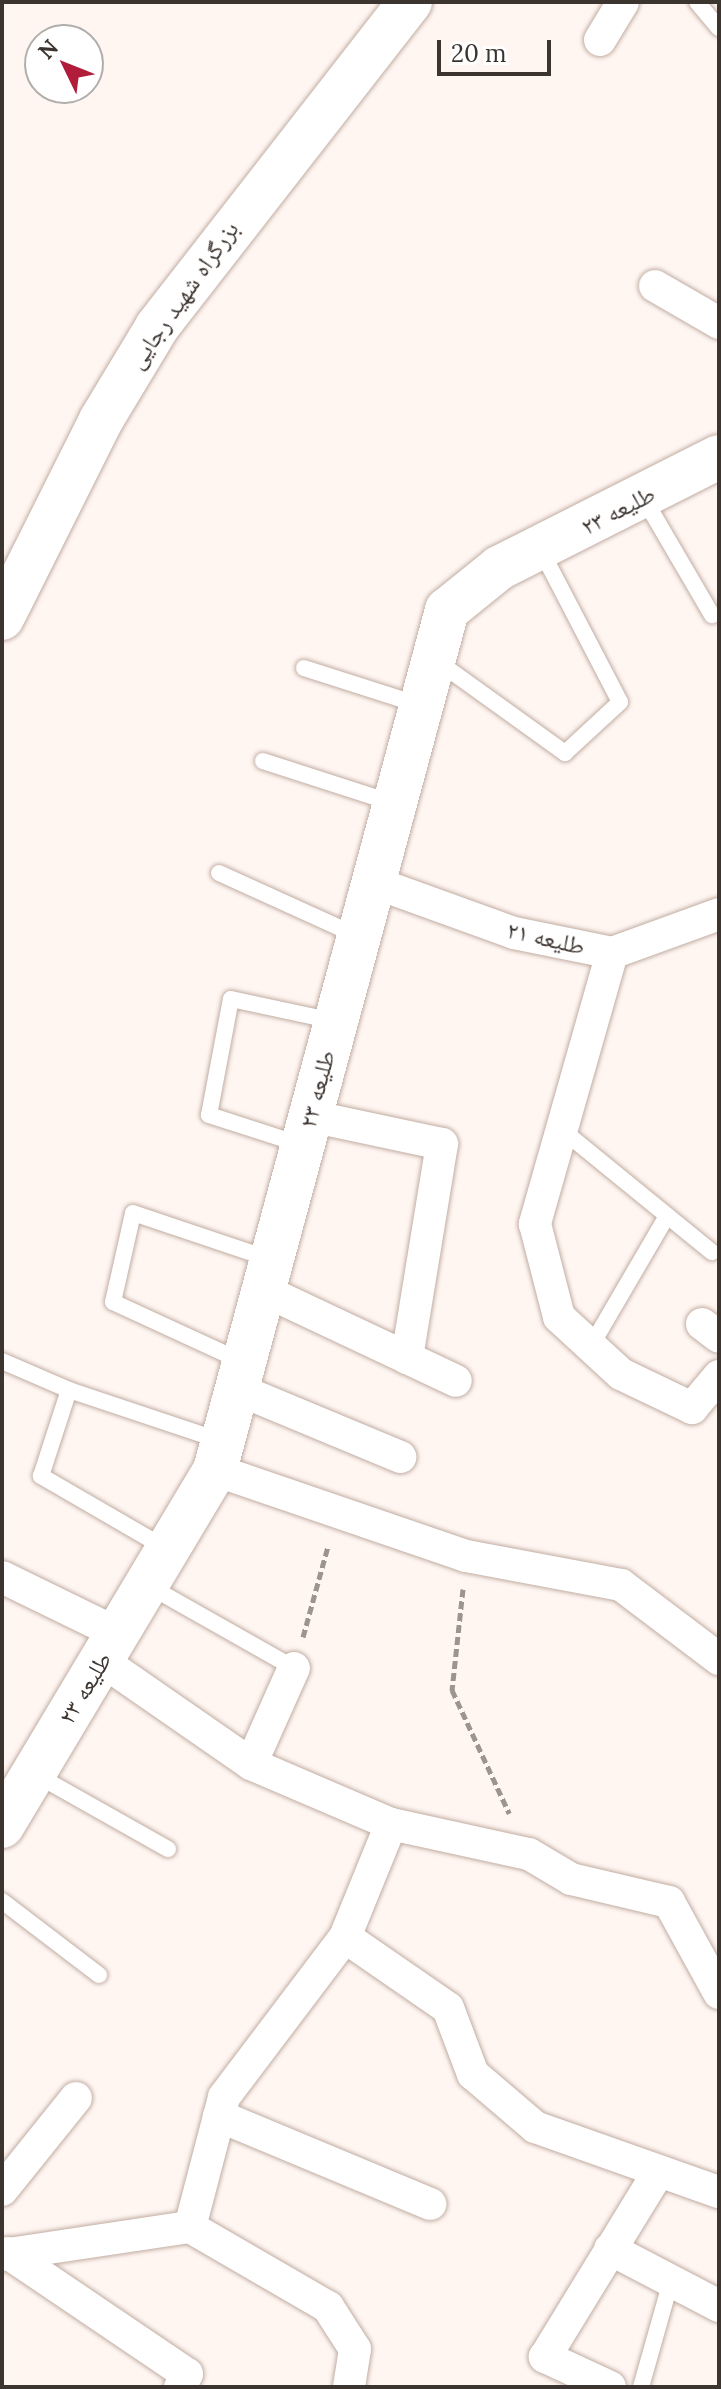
<!DOCTYPE html>
<meta charset="utf-8">
<style>
body{margin:0}
#map{position:relative;width:721px;height:2389px;overflow:hidden;background:#fff6f2;font-family:Lora,"Noto Naskh Arabic",serif}
div>[style]{position:absolute}
[style*='--x']{left:calc(var(--x)*1px);top:calc(var(--y)*1px);width:calc(var(--w)*1px);rotate:calc(var(--a)*1deg)}
.path>*{height:5px;margin-top:-2.5px;transform-origin:0;background:repeating-linear-gradient(90deg,#9c948f 0 8px,transparent 0 12px)}
.roads{filter:drop-shadow(0 0 2px #c1ada2) drop-shadow(0 0 2px #c1ada2)}
.service>*{height:16px;margin:-8px;padding:0 8px;transform-origin:8px;border-radius:8px;background:#fff}
.minor>*{height:32px;margin:-16px;padding:0 16px;transform-origin:16px;border-radius:16px;background:#fff}
.secondary>*{height:44px;margin:-22px;padding:0 22px;transform-origin:22px;border-radius:22px;background:#fff}
.trunk>*{height:44px;margin:-22px;padding:0 22px;transform-origin:22px;border-radius:22px;background:#fff}
span{translate:-50% -50%;white-space:nowrap;text-align:center;line-height:1.15;-webkit-text-stroke:6px #fff;paint-order:stroke}
.street-label{font-size:24px;color:#3c342f}
.frame{position:absolute;inset:0;border:4px solid #3c342f;pointer-events:none}
.north{position:absolute;left:24px;top:24px;width:80px;height:80px;box-sizing:border-box;background:#fff;border:2px solid #b1aeac;border-radius:50%;rotate:313deg;font-size:22px;font-weight:700;line-height:32px;text-align:center;color:#3c342f}
.north::after{content:'';display:block;margin:auto;width:28px;height:36px;background:#b01c39;clip-path:polygon(50% 0,100% 100%,50% 72%,0 100%)}
.scale{position:absolute;left:437px;top:40px;width:114px;height:36px;box-sizing:border-box;border:4px solid #3c342f;border-top:0;padding-left:10px;font-size:24px;line-height:28px;white-space:nowrap;color:#3c342f;-webkit-text-stroke:6px #fff;paint-order:stroke}
</style>
<div id="map">
<div class="path">
<div style="--x:463;--y:1589;--w:102;--a:96.2"></div>
<div style="--x:452;--y:1690;--w:136;--a:65.1"></div>
<div style="--x:303;--y:1637;--w:94;--a:-74.6"></div>
</div>
<div class="roads">
<div class="service">
<div style="--x:697;--y:2;--w:34;--a:50"></div>
<div style="--x:643;--y:497;--w:137;--a:59.7"></div>
<div style="--x:437;--y:661;--w:158;--a:35.7"></div>
<div style="--x:565;--y:753;--w:75;--a:-42.8"></div>
<div style="--x:620;--y:702;--w:171;--a:-117.5"></div>
<div style="--x:304;--y:668;--w:122;--a:17.7"></div>
<div style="--x:263;--y:761;--w:137;--a:17.9"></div>
<div style="--x:219;--y:873;--w:153;--a:24.4"></div>
<div style="--x:561;--y:1129;--w:195;--a:39.2"></div>
<div style="--x:302;--y:1145;--w:98;--a:-162.1"></div>
<div style="--x:209;--y:1115;--w:118;--a:-79.3"></div>
<div style="--x:231;--y:999;--w:105;--a:12.1"></div>
<div style="--x:591;--y:1346;--w:151;--a:-59.7"></div>
<div style="--x:2;--y:1361;--w:73;--a:23.4"></div>
<div style="--x:241;--y:1361;--w:141;--a:-155.3"></div>
<div style="--x:113;--y:1302;--w:91;--a:-77.3"></div>
<div style="--x:133;--y:1213;--w:145;--a:18.6"></div>
<div style="--x:167;--y:1549;--w:146;--a:-149.9"></div>
<div style="--x:41;--y:1476;--w:90;--a:-72"></div>
<div style="--x:69;--y:1390;--w:160;--a:18.5"></div>
<div style="--x:149;--y:1586;--w:167;--a:29.5"></div>
<div style="--x:33;--y:1773;--w:155;--a:29.4"></div>
<div style="--x:2;--y:1901;--w:122;--a:37.3"></div>
<div style="--x:641;--y:2387;--w:110;--a:-74.2"></div>
</div>
<div class="minor">
<div style="--x:600;--y:40;--w:44;--a:-58.8"></div>
<div style="--x:655;--y:286;--w:74;--a:30"></div>
<div style="--x:373;--y:882;--w:150;--a:19.9"></div>
<div style="--x:514;--y:933;--w:100;--a:11.5"></div>
<div style="--x:612;--y:953;--w:114;--a:-20"></div>
<div style="--x:612;--y:953;--w:282;--a:105.9"></div>
<div style="--x:535;--y:1224;--w:96;--a:75.5"></div>
<div style="--x:559;--y:1317;--w:84;--a:42.6"></div>
<div style="--x:621;--y:1374;--w:79;--a:25.6"></div>
<div style="--x:692;--y:1408;--w:42;--a:-49.8"></div>
<div style="--x:310;--y:1116;--w:135;--a:12"></div>
<div style="--x:442;--y:1144;--w:217;--a:99.3"></div>
<div style="--x:263;--y:1290;--w:213;--a:25.2"></div>
<div style="--x:702;--y:1324;--w:21;--a:37"></div>
<div style="--x:237;--y:1389;--w:177;--a:22.6"></div>
<div style="--x:215;--y:1470;--w:265;--a:18.9"></div>
<div style="--x:466;--y:1556;--w:158;--a:10.6"></div>
<div style="--x:621;--y:1585;--w:123;--a:37.1"></div>
<div style="--x:2;--y:1577;--w:128;--a:26"></div>
<div style="--x:101;--y:1660;--w:183;--a:34.7"></div>
<div style="--x:251;--y:1764;--w:152;--a:23.2"></div>
<div style="--x:251;--y:1764;--w:105;--a:-65.9"></div>
<div style="--x:345;--y:1937;--w:125;--a:34.6"></div>
<div style="--x:448;--y:2008;--w:71;--a:69.3"></div>
<div style="--x:473;--y:2074;--w:82;--a:40.5"></div>
<div style="--x:535;--y:2127;--w:195;--a:19.5"></div>
<div style="--x:219;--y:2116;--w:229;--a:22.6"></div>
<div style="--x:2;--y:2190;--w:118;--a:-51.2"></div>
<div style="--x:190;--y:2227;--w:160;--a:30.1"></div>
<div style="--x:328;--y:2307;--w:50;--a:57.3"></div>
<div style="--x:355;--y:2349;--w:38;--a:99"></div>
<div style="--x:610;--y:2249;--w:123;--a:27.6"></div>
<div style="--x:8;--y:2253;--w:216;--a:34.1"></div>
<div style="--x:187;--y:2374;--w:15;--a:118"></div>
<div style="--x:2;--y:2255;--w:190;--a:-8.5"></div>
<div style="--x:190;--y:2227;--w:134;--a:-75.3"></div>
<div style="--x:224;--y:2097;--w:201;--a:-52.9"></div>
<div style="--x:345;--y:1937;--w:122;--a:-67.8"></div>
<div style="--x:391;--y:1824;--w:141;--a:12.3"></div>
<div style="--x:529;--y:1854;--w:49;--a:30.8"></div>
<div style="--x:571;--y:1879;--w:101;--a:13.2"></div>
<div style="--x:669;--y:1902;--w:104;--a:61.2"></div>
<div style="--x:610;--y:2387;--w:72;--a:-155.2"></div>
<div style="--x:545;--y:2357;--w:215;--a:-58.5"></div>
</div>
<div class="secondary">
<div style="--x:2;--y:1826;--w:415;--a:-59.1"></div>
<div style="--x:215;--y:1470;--w:891;--a:-74.9"></div>
<div style="--x:447;--y:610;--w:67;--a:-38.9"></div>
<div style="--x:499;--y:568;--w:246;--a:-26.8"></div>
</div>
<div class="trunk">
<div style="--x:2;--y:618;--w:221;--a:-63.4"></div>
<div style="--x:101;--y:420;--w:109;--a:-58.9"></div>
<div style="--x:157;--y:327;--w:412;--a:-52.1"></div>
</div>
</div>
<div class="street-label">
<span style="left:183px;top:295px;rotate:-55deg">بزرگراه شهید رجایی</span>
<span style="left:618px;top:510px;rotate:-27deg">طلیعه ۲۳</span>
<span style="left:546px;top:938px;rotate:13deg">طلیعه ۲۱</span>
<span style="left:317px;top:1089px;rotate:-75deg">طلیعه ۲۳</span>
<span style="left:85px;top:1688px;rotate:-59deg">طلیعه ۲۳</span>
</div>
<div class="frame"></div>
<div class="north">N</div>
<div class="scale">20 m</div>
</div>
